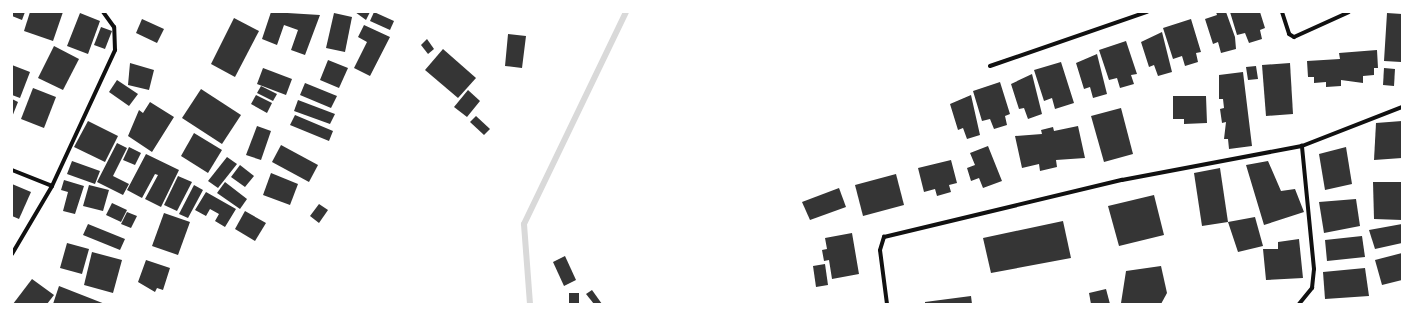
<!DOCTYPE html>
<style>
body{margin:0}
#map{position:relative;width:1414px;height:316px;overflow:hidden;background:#fff;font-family:"Noto Sans",sans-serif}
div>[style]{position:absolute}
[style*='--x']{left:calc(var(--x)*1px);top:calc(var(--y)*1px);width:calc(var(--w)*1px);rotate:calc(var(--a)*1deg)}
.stream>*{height:6px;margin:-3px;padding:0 3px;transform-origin:3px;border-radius:3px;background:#d9d9d9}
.building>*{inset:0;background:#353535}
.minor>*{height:4px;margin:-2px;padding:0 2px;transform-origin:2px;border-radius:2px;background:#111}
span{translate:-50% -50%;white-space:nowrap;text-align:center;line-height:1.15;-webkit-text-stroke:3.5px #fff;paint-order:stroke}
.frame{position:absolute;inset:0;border:13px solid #fff;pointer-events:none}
</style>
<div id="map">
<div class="stream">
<div style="--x:530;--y:304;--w:80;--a:-94.3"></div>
<div style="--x:524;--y:224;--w:235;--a:-64.3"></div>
</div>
<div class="building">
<div style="clip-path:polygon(12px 12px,25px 12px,22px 20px,12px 16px)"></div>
<div style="clip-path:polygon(30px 12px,63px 12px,53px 41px,24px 31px)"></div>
<div style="clip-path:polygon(271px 12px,320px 15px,305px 55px,291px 50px,298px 30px,284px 25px,277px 45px,262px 39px)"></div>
<div style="clip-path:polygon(355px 12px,370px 12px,366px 20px)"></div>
<div style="clip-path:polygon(374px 12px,394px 21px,390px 30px,370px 21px)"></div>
<div style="clip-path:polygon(1216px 12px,1226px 12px,1235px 37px,1236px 49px,1221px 53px,1218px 42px,1213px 44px,1205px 19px,1217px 15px)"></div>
<div style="clip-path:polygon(1230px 12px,1260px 12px,1265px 28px,1260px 30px,1262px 39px,1249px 43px,1245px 33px,1237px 35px)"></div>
<div style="clip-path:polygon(80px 13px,100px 21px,88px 54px,67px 46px)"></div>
<div style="clip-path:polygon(334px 13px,352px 17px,345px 52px,326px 48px)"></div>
<div style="clip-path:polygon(1387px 13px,1402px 14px,1401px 62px,1384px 61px)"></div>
<div style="clip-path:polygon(234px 18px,259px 31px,235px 77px,211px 64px)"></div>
<div style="clip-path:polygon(142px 19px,164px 29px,157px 43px,136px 33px)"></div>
<div style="clip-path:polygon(1191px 19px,1201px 52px,1196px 53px,1198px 62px,1185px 66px,1182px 56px,1173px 59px,1163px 28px)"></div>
<div style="clip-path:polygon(364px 25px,390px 37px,370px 76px,354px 68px,367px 42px,358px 37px)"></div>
<div style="clip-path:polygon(101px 27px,112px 31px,105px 49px,94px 45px)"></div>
<div style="clip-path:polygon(1162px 32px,1172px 72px,1158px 76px,1154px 65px,1149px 67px,1141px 42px)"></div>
<div style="clip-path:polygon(508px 34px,526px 36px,522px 68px,505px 66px)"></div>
<div style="clip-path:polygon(427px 39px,434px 49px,428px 54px,421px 45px)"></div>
<div style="clip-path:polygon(1126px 41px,1137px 74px,1131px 75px,1134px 84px,1120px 88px,1117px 78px,1109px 80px,1099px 50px)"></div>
<div style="clip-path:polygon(54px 46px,79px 59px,63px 90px,38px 78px)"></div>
<div style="clip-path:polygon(443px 49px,476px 78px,458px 98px,425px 70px)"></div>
<div style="clip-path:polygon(1377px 50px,1378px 68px,1374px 68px,1374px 75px,1363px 76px,1363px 83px,1341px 80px,1341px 86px,1326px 87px,1326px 82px,1314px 83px,1314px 77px,1308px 77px,1307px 61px,1340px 59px,1339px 53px)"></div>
<div style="clip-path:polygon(1097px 54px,1107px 94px,1093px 98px,1090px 87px,1084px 89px,1076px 63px)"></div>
<div style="clip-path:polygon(328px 60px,348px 68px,339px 88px,320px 80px)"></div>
<div style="clip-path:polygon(1061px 62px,1074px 103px,1055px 109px,1052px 98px,1044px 101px,1034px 70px)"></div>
<div style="clip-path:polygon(130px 63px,154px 70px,149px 90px,128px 85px)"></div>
<div style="clip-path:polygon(1290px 63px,1293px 114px,1266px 116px,1262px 65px)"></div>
<div style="clip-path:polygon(12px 65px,30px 72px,20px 98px,12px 95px)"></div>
<div style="clip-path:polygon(1256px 66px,1258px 79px,1248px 80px,1246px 67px)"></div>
<div style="clip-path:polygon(263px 68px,292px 79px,286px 95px,257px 84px)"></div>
<div style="clip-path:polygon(1384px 68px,1395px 69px,1394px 86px,1383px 85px)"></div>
<div style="clip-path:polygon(1243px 72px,1252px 146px,1229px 149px,1228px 139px,1224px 139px,1226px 122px,1222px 123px,1220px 109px,1224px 108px,1223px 99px,1219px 99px,1219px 75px)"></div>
<div style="clip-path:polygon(1032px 74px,1042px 114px,1028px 119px,1024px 108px,1019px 109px,1011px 84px)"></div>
<div style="clip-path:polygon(117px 80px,138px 94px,129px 106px,109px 92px)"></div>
<div style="clip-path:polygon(1000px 82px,1010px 114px,1005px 116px,1007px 125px,994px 129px,990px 119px,982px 121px,973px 91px)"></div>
<div style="clip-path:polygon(305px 83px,337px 96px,331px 108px,300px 95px)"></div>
<div style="clip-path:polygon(261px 86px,277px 94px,273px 101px,257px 93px)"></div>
<div style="clip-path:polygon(33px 88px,56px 97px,44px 128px,21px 119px)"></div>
<div style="clip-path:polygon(201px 89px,241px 115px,222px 144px,182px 118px)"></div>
<div style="clip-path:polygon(468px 90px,480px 101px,467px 117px,454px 107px)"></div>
<div style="clip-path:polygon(256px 95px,272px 103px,267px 113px,251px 104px)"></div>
<div style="clip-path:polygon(971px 95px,980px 135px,967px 139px,963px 128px,958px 130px,950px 104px)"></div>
<div style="clip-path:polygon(1173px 96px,1206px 96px,1207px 123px,1184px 124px,1184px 119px,1173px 119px)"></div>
<div style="clip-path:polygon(12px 99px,18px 102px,12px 117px)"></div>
<div style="clip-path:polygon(298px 100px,335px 114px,330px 124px,294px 111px)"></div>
<div style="clip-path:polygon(150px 102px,174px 117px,152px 152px,128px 136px,139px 110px,143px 113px)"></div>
<div style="clip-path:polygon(1121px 108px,1133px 154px,1104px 162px,1091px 116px)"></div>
<div style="clip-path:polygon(295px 115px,333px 131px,329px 141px,290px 125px)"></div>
<div style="clip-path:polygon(476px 116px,490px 129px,484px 135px,470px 122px)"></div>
<div style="clip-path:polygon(88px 121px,118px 136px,105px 162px,74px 147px)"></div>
<div style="clip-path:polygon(1402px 121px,1402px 158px,1374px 160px,1376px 123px)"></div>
<div style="clip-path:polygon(257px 126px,271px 131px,261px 160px,246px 155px)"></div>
<div style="clip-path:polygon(1078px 126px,1085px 158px,1056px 160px,1057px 167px,1040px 171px,1039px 164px,1022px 168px,1015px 136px,1042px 134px,1041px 130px,1053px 127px,1054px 131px)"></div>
<div style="clip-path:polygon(194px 133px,222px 150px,208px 173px,181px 156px)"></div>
<div style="clip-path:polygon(117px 143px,127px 148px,113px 176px,129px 184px,123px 195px,97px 182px)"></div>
<div style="clip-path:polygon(281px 145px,318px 165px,309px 182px,272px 162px)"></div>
<div style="clip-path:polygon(988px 146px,1002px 181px,983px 188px,979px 178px,971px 181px,967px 168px,975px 165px,970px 153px)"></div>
<div style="clip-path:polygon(129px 147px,141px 153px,135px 165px,123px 160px)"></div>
<div style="clip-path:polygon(1346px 147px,1352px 184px,1325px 190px,1319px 154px)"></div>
<div style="clip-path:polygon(146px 154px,179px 170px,161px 207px,145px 199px,158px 175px,155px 174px,142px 198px,127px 190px)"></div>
<div style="clip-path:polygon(227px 157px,237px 164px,218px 188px,208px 181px)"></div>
<div style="clip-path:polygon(951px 160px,957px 183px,949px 185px,951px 192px,937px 196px,935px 189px,924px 192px,918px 168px)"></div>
<div style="clip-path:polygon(72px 161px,100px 171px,95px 184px,67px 174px)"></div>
<div style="clip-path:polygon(1268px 161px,1281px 191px,1295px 189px,1304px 212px,1264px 225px,1246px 165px)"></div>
<div style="clip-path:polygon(240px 165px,254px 176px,245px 187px,231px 177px)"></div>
<div style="clip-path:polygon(1220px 168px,1228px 222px,1202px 226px,1194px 173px)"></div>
<div style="clip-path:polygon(271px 173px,298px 184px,290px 205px,263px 195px)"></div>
<div style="clip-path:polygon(896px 174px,904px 205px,863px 216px,855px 185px)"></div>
<div style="clip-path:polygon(178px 176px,192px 182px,177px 211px,164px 205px)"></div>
<div style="clip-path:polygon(64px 180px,84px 186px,75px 214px,63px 211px,68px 192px,61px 190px)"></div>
<div style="clip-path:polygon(225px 182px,247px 199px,240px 209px,217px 193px)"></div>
<div style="clip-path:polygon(1373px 182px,1402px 182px,1402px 220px,1374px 219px)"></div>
<div style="clip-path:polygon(12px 184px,31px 192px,19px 219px,12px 216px)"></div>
<div style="clip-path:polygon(89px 185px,109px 190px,103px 211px,83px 206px)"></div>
<div style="clip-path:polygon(194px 185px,203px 190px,188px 218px,179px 214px)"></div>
<div style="clip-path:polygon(839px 188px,846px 207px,810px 220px,802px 202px)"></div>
<div style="clip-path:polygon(206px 192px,236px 209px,225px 227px,215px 221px,219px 214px,210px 209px,206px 216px,195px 210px)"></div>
<div style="clip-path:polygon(1154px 195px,1164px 235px,1119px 246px,1108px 206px)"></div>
<div style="clip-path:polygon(1356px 199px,1360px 226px,1324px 233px,1319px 202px)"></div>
<div style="clip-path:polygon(112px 203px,127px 210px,121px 222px,106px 215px)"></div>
<div style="clip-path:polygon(319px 204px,328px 210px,319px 223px,310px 216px)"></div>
<div style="clip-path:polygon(245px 211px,266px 223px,255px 241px,235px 229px)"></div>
<div style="clip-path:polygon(127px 212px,137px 216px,131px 228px,121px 224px)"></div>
<div style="clip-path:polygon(164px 213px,190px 222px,178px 255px,152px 246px)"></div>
<div style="clip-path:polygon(1255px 217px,1263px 246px,1238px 252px,1228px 222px)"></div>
<div style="clip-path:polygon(1063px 221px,1071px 258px,991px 273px,983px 238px)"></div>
<div style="clip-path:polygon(88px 224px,125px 239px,120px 250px,83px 235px)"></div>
<div style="clip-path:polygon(1402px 224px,1402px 243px,1375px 249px,1369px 230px)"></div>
<div style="clip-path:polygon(852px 233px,859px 274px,832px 279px,829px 260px,824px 261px,822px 250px,827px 249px,825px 238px)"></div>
<div style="clip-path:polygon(1362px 236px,1365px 257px,1327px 261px,1325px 240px)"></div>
<div style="clip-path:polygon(1299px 239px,1303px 278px,1266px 280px,1263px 249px,1278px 249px,1278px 242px)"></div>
<div style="clip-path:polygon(67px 243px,89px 249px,82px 274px,60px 268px)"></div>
<div style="clip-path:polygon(92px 252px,122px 260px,113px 293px,84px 285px)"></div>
<div style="clip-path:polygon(1402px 253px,1402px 280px,1382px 285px,1375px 260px)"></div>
<div style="clip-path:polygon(565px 256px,576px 280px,564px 286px,553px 262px)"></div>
<div style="clip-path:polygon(146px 260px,170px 268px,163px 290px,157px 288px,155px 292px,138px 282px)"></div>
<div style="clip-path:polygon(825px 264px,828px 285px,816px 287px,813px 266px)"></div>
<div style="clip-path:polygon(1161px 266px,1167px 293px,1161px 304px,1121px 303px,1126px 271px)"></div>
<div style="clip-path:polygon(1365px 268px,1369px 296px,1325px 299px,1323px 272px)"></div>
<div style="clip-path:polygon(32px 279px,54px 295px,47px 304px,13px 304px)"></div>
<div style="clip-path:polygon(59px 286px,105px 304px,53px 304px)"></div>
<div style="clip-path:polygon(1106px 289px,1110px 304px,1091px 304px,1089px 293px)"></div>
<div style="clip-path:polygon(592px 290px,602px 304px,594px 304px,586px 294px)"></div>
<div style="clip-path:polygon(569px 293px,579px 293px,579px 304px,569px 304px)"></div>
<div style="clip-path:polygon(971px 296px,972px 304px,925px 304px,925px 302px)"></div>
</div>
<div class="minor">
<div style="--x:1282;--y:12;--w:23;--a:72"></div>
<div style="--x:1289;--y:34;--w:6;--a:31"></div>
<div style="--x:1294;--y:37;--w:60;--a:-24.4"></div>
<div style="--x:990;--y:66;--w:166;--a:-19"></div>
<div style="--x:12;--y:170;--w:43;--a:21.8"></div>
<div style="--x:12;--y:254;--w:79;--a:-59.5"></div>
<div style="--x:52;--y:186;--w:150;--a:-65.1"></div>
<div style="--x:115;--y:50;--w:23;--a:-92"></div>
<div style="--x:114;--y:27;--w:19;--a:-126"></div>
<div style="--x:887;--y:304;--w:54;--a:-97.4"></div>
<div style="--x:880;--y:250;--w:14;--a:-73"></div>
<div style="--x:884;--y:237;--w:245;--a:-13.5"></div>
<div style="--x:1122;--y:180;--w:183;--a:-10.7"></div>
<div style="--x:1302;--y:146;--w:107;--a:-21.3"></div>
<div style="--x:1299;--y:304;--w:21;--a:-51"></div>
<div style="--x:1312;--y:288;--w:19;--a:-84"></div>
<div style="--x:1314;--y:269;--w:124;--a:-95.6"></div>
</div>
<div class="frame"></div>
</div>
